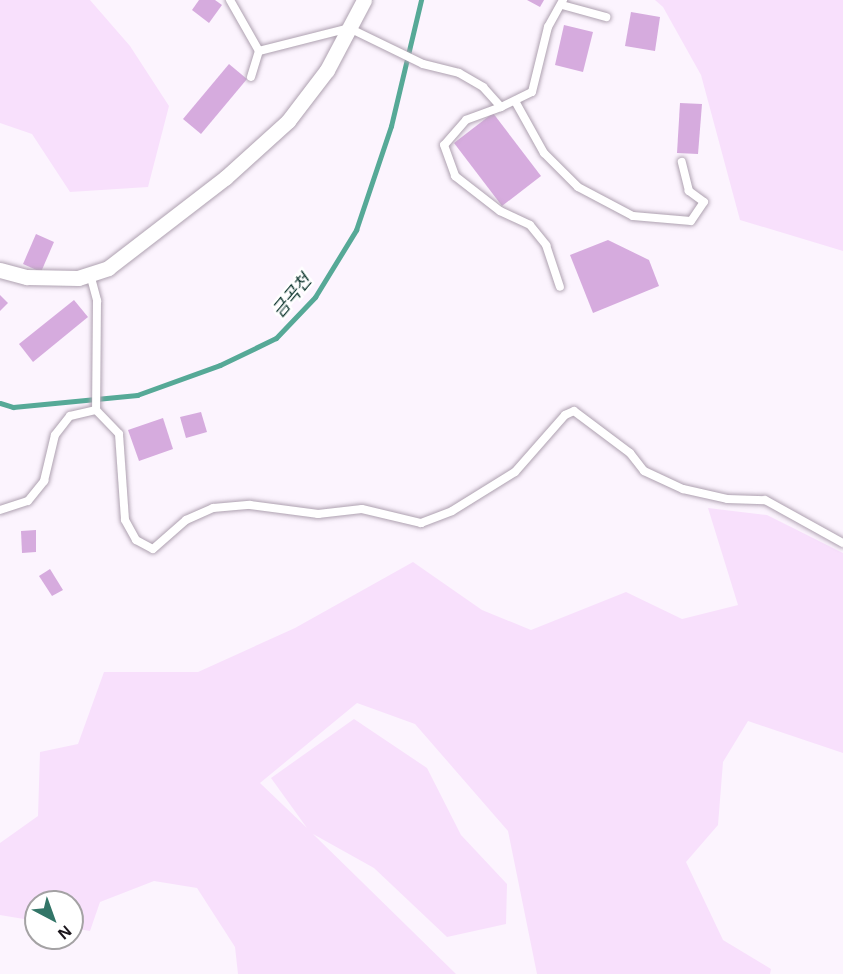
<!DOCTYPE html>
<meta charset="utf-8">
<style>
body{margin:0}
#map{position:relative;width:843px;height:974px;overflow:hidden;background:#fcf4fe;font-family:Arial,"Noto Sans KR",sans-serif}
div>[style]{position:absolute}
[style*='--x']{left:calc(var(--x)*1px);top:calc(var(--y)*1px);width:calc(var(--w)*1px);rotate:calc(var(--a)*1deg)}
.green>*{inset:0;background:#f8e0fc}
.stream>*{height:5px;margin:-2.5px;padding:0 2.5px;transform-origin:2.5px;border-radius:2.5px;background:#56a997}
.building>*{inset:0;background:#d6abde}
.roads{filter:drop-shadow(0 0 2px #aea1b0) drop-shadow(0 0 2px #aea1b0)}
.lane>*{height:8px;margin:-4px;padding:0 4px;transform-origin:4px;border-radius:4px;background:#fff}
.street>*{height:15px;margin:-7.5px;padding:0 7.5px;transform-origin:7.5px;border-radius:7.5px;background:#fff}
span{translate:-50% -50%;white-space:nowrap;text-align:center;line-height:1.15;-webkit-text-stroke:5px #fff;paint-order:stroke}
.water-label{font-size:18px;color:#0f372f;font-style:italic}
.north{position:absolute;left:24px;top:890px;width:60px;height:60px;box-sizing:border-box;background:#fff;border:2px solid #a4a2a4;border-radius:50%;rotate:139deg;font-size:16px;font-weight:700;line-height:24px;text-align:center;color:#1b161c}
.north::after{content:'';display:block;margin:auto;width:21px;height:27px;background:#327567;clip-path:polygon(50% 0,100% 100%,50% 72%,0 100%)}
</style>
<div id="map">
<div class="green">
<div style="clip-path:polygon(0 0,90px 0,130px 46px,169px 106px,148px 187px,70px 192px,32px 134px,0 123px)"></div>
<div style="clip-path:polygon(655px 0,843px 0,843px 251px,740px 220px,701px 75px,663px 7px)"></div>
<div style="clip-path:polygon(708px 508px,767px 515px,843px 553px,843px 753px,748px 721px,723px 762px,718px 825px,686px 862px,723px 940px,771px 969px,770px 974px,537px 974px,508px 831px,415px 724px,357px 703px,260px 783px,307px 828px,271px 778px,354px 719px,427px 768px,461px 835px,507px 884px,506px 924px,447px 937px,374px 868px,313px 834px,456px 974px,238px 974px,235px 947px,197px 888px,154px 881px,100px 902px,90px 931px,72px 928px,72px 902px,36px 902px,36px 921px,0 915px,0 843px,38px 816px,40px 752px,78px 744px,104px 672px,198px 672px,295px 628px,413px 562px,482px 610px,531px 630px,626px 592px,682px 619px,738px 605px)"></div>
</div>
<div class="stream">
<div style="--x:0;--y:403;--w:14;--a:17"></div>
<div style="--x:13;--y:407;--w:125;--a:-5.5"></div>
<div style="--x:137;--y:395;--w:88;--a:-19.9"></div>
<div style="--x:220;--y:365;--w:62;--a:-25.7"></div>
<div style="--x:276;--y:338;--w:57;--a:-46.4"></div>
<div style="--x:315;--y:297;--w:79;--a:-58.5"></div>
<div style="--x:356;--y:230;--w:110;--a:-71.4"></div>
<div style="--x:391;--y:126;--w:130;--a:-76.6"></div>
</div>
<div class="building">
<div style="clip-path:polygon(199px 0,215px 0,222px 5px,209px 23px,192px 10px)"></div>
<div style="clip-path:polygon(527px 0,544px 0,540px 7px)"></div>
<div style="clip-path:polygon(631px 12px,660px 17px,655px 51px,625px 46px)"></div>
<div style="clip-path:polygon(564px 25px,593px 32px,583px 72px,555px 65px)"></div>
<div style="clip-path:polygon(229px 64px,247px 79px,201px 134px,183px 119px)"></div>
<div style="clip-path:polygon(680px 103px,702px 104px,698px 154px,677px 153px)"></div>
<div style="clip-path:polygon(493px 113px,541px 176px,502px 206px,454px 143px)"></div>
<div style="clip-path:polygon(36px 234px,54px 242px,41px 272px,23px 264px)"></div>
<div style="clip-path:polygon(608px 240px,649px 260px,659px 286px,593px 313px,570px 255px)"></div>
<div style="clip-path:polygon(0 295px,8px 303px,0 311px)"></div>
<div style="clip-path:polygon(74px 300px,88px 317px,33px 362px,19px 344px)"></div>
<div style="clip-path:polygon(201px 412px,207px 432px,186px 438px,180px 417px)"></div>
<div style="clip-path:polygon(163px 418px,173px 449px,139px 461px,128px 430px)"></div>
<div style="clip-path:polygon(36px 530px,36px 552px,22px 553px,21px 531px)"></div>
<div style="clip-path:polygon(50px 569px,63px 590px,52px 596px,39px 576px)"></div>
</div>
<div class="roads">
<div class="lane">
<div style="--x:230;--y:0;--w:59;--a:60.4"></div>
<div style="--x:562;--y:5;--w:46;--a:15.3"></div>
<div style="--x:251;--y:77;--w:27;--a:-73"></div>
<div style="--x:259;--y:51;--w:93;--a:-14.3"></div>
<div style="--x:349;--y:28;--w:82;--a:25.9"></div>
<div style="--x:423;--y:64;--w:37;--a:14"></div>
<div style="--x:459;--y:73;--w:28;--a:30"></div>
<div style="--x:483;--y:87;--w:27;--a:48"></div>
<div style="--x:501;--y:107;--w:34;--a:-26"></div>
<div style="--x:532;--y:92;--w:67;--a:-76.2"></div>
<div style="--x:548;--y:27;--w:31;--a:-61"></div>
<div style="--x:515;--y:101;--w:60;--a:60.9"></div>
<div style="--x:544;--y:153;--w:48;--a:45"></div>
<div style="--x:578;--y:187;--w:62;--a:27.8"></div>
<div style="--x:633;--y:216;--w:58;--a:4.9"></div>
<div style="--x:691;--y:221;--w:23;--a:-56"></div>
<div style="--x:704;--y:202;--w:19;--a:-144"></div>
<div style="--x:689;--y:191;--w:30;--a:-104"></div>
<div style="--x:501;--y:107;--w:37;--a:160"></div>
<div style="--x:466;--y:120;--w:33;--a:131"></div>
<div style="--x:444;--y:145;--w:33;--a:70"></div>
<div style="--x:455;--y:176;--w:57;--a:37.9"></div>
<div style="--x:500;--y:211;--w:33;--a:25"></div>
<div style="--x:530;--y:225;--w:26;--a:51"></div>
<div style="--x:546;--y:245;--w:44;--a:71.6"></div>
<div style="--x:90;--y:274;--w:28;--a:75"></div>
<div style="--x:97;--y:301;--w:109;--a:90.5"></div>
<div style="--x:96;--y:410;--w:33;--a:46"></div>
<div style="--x:119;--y:434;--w:86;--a:86"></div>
<div style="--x:125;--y:520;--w:23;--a:61"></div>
<div style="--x:136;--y:540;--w:19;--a:28"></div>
<div style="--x:153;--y:549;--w:44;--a:-41.3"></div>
<div style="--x:186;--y:520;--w:30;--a:-24"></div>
<div style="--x:213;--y:508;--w:37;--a:-5"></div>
<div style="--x:250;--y:505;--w:69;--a:7.5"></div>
<div style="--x:318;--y:514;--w:44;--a:-6.5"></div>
<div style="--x:362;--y:509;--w:61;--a:13.3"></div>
<div style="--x:421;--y:523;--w:33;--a:-21"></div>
<div style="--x:452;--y:511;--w:74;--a:-31.8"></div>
<div style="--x:515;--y:472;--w:76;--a:-48.7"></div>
<div style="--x:565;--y:415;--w:10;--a:-24"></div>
<div style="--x:574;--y:411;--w:70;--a:36.9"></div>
<div style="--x:630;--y:453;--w:23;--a:52"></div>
<div style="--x:644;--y:471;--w:43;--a:24.8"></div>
<div style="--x:683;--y:489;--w:45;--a:12.8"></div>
<div style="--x:727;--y:499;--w:38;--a:2"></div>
<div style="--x:765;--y:500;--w:89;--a:28.9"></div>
<div style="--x:0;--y:510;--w:29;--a:-18"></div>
<div style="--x:28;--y:501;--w:26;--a:-51"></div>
<div style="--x:44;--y:481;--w:47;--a:-76.6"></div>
<div style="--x:55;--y:435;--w:24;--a:-52"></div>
<div style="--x:70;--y:416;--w:27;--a:-13"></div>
</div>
<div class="street">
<div style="--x:0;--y:270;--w:28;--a:15"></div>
<div style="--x:27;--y:277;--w:51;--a:1.1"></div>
<div style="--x:78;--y:278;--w:32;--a:-18"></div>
<div style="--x:108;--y:268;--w:148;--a:-37.6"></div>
<div style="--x:225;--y:178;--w:85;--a:-42.1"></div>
<div style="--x:288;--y:121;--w:64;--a:-52.6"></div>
<div style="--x:327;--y:70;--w:79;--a:-62.1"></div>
</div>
</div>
<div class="water-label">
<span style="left:292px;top:296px;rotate:-50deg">금곡천</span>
</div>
<div class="north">N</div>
</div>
